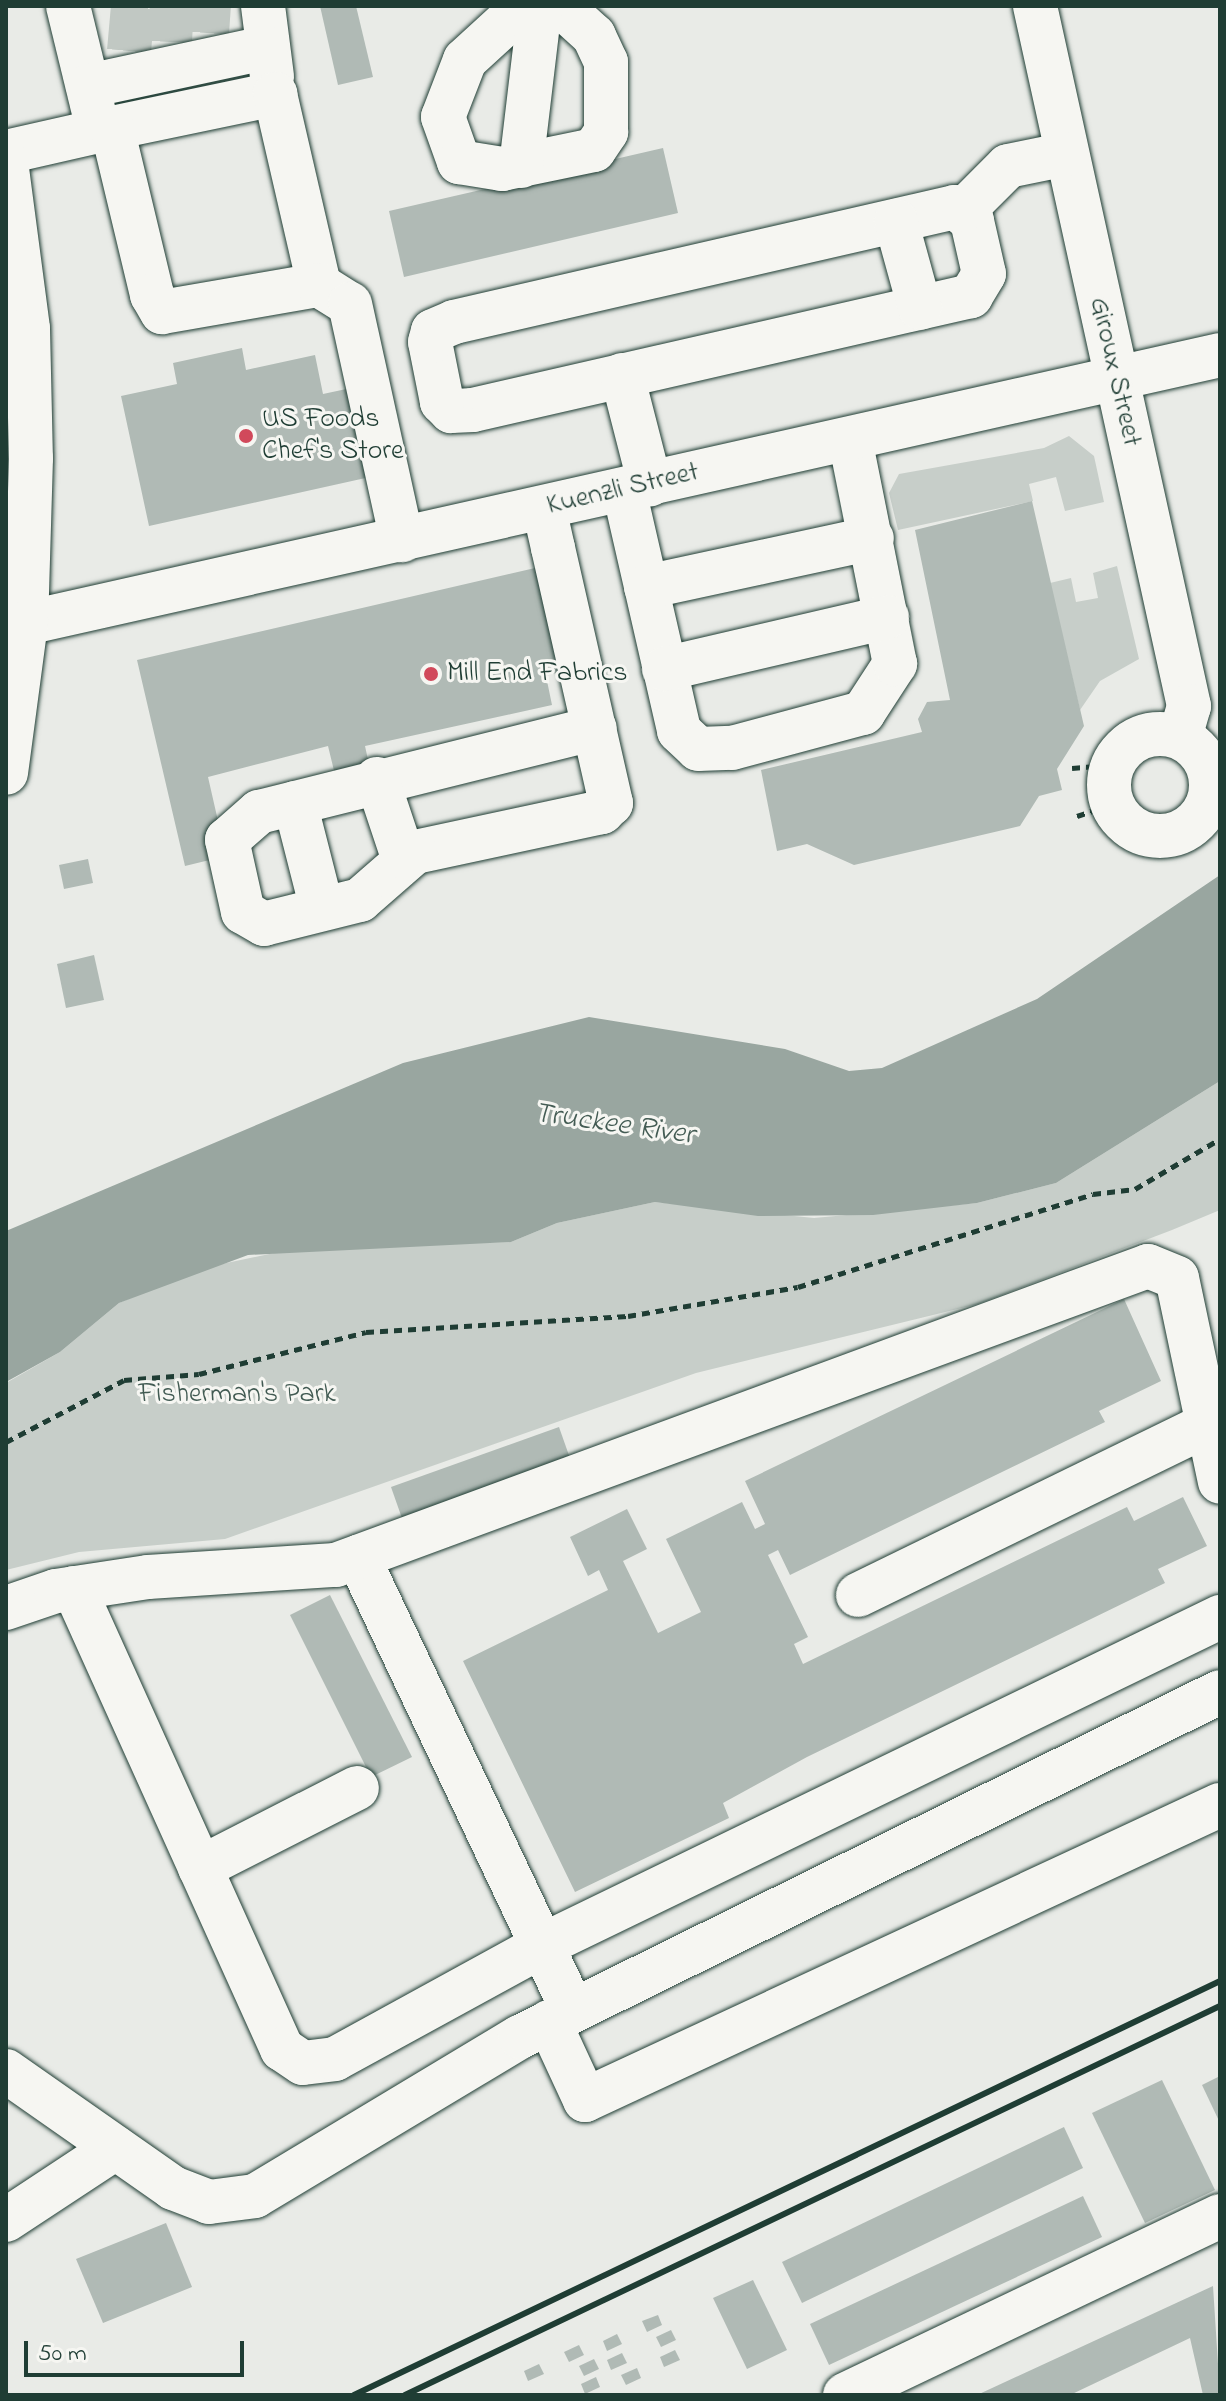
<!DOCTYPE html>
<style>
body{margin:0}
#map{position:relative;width:1226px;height:2401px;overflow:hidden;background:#e9ebe7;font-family:"Indie Flower",sans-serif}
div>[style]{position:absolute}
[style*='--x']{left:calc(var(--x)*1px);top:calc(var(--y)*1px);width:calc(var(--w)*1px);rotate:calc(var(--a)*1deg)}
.green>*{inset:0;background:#c7cec9}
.water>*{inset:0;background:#99a6a0}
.building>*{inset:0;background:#b0bab5}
.minor-tunnel>*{height:44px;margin-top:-22px;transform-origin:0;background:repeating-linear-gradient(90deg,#c1c8c3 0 44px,transparent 0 66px)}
.path>*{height:5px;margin-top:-2.5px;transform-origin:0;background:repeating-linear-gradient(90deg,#1f3d34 0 8px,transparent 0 14px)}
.roads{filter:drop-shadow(0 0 2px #1f3d34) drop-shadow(0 0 2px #1f3d34)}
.minor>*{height:44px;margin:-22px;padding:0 22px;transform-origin:22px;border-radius:22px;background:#f6f6f2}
.minor>.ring{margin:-22px;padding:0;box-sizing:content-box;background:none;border:44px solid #f6f6f2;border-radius:50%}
.major>*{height:44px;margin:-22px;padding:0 22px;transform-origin:22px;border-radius:22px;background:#f6f6f2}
.rail>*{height:6px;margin:-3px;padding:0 3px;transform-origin:3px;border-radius:3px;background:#1f3d34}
.dots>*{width:22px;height:22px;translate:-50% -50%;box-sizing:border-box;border:4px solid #f6f6f2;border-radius:50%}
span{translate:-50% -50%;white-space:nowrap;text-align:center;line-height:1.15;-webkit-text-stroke:6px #f6f6f2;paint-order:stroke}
.street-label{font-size:28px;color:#1f3d34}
.poi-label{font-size:28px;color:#1f3d34}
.left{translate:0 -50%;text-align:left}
.park-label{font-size:28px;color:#415a52}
.water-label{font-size:30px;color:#445c54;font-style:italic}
.frame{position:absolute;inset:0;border:8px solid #1f3d34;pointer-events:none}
.scale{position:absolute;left:24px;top:2341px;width:220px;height:36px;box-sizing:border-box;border:4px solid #1f3d34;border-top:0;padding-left:10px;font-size:24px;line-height:28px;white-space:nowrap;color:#1f3d34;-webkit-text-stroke:6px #f6f6f2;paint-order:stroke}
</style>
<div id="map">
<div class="green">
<div style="clip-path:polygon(1069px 436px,1094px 456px,1104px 502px,1065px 511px,1056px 477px,1029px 484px,1033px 501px,898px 530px,889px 493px,899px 474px,1044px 448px)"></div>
<div style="clip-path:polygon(1117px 566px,1139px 659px,1100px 681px,1080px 710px,1050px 583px,1071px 578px,1076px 602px,1098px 598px,1093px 573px)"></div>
<div style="clip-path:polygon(1220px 1081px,1220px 1210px,1172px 1230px,978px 1304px,696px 1373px,225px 1539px,79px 1552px,6px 1570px,6px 1383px,60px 1352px,119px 1303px,198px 1269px,303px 1247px,511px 1242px,557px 1223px,655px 1202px,814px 1218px,977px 1203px,1056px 1183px)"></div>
</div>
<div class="water">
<div style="clip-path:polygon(1220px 875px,1220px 1081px,1056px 1183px,977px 1203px,873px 1215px,758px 1216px,655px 1202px,557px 1223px,511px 1242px,248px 1255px,119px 1303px,60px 1352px,6px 1382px,6px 1231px,403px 1063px,589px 1017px,785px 1049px,849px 1071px,882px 1068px,1037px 999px)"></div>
</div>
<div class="building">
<div style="clip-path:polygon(320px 6px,356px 6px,373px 77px,338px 85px)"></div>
<div style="clip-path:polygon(663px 148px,678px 213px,404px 277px,389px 211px)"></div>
<div style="clip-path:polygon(242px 348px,246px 370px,315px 355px,323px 394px,351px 388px,370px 477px,149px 526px,121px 396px,177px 384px,173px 363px)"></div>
<div style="clip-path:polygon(1032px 501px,1084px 726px,1057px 769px,1062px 790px,1039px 796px,1020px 826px,854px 865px,807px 844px,777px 851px,761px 770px,922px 732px,918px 719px,927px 702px,950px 700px,915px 530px)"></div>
<div style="clip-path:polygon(548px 565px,572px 668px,546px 676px,552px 705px,365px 746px,372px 778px,337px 783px,328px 746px,208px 777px,226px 856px,185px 866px,137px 660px)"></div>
<div style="clip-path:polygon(88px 859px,93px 883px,64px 889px,59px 865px)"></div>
<div style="clip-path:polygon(94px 955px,104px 1000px,66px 1008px,57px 964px)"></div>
<div style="clip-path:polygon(1124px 1299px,1161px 1381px,1099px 1411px,1105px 1422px,790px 1575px,778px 1550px,768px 1555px,808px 1637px,794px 1644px,803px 1664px,1127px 1507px,1134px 1521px,1183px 1497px,1207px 1546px,1158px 1569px,1165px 1583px,807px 1757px,723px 1803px,729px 1818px,575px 1892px,463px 1661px,608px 1590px,599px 1570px,588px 1576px,570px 1537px,627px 1509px,647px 1549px,623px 1561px,658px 1633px,701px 1612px,666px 1539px,742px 1502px,755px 1529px,765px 1524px,745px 1481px)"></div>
<div style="clip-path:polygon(559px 1427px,572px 1464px,404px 1524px,391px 1487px)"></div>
<div style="clip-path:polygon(330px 1595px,412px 1757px,371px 1777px,290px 1615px)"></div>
<div style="clip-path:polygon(1220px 2076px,1220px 2123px,1202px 2085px)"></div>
<div style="clip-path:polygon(1162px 2080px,1215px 2190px,1145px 2223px,1092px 2113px)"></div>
<div style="clip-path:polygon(1064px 2127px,1083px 2168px,802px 2303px,782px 2262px)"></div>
<div style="clip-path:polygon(1083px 2196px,1102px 2237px,829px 2365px,810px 2324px)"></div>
<div style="clip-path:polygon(166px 2223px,192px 2287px,103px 2323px,76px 2259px)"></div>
<div style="clip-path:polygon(753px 2280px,787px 2350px,747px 2369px,713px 2298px)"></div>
<div style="clip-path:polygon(1213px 2286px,1220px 2395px,1203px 2395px,1190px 2338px,1070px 2395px,977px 2395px)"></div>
<div style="clip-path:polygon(658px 2315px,662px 2325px,647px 2332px,642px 2321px)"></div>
<div style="clip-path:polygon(671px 2330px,676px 2340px,661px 2347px,656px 2337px)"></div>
<div style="clip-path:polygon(617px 2334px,622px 2344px,607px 2351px,603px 2341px)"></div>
<div style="clip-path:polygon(579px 2345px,584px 2355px,569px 2362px,564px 2352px)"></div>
<div style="clip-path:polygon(675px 2350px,680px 2360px,664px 2367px,660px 2357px)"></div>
<div style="clip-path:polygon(622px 2353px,627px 2363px,611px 2370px,607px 2360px)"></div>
<div style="clip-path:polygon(594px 2359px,599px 2369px,584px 2376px,579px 2366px)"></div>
<div style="clip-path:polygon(539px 2364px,544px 2374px,528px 2381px,524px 2371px)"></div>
<div style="clip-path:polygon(637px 2368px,641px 2378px,626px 2385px,621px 2375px)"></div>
<div style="clip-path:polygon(596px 2377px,600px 2387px,585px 2394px,581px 2384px)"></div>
</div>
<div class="minor-tunnel">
<div style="--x:207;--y:33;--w:27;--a:-86"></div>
<div style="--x:170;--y:42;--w:36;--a:-87"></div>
<div style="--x:129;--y:51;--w:45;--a:-84.9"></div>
</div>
<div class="path">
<div style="--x:1072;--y:768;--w:24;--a:-5"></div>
<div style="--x:1077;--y:816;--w:22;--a:-18"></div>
<div style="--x:6;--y:1442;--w:133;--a:-27.7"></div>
<div style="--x:124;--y:1380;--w:75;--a:-4.6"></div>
<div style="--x:199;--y:1374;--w:172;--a:-14.1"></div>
<div style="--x:366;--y:1332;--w:262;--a:-3.5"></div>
<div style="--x:628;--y:1316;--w:172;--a:-9.7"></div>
<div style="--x:798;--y:1287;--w:309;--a:-17.5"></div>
<div style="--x:1093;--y:1194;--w:42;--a:-6.8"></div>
<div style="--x:1135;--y:1189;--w:99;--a:-30.5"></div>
</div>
<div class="roads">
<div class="minor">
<div style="--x:68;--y:6;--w:110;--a:76.3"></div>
<div style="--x:263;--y:6;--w:71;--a:82.7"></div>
<div style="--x:524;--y:6;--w:80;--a:137.5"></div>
<div style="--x:465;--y:60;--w:61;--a:111.1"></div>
<div style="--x:443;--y:117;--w:48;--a:70.4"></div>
<div style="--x:459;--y:162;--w:44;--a:9.2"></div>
<div style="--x:502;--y:169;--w:94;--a:-11.7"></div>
<div style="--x:594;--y:150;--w:22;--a:-56"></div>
<div style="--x:606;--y:132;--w:70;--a:-90"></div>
<div style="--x:606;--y:62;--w:29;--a:-115"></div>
<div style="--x:594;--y:36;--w:45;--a:-137.7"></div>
<div style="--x:1035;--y:6;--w:717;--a:77.59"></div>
<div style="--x:1189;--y:706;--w:32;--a:106"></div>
<div style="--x:88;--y:86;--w:182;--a:-12.1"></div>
<div style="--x:112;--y:128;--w:167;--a:-11.8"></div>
<div style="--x:275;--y:94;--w:196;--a:77"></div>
<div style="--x:6;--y:152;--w:109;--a:-12.8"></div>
<div style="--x:112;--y:128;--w:172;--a:76.5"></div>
<div style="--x:152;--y:295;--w:20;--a:60"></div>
<div style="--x:162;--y:312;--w:159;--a:-9.8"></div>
<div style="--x:319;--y:285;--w:36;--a:32"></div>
<div style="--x:350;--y:304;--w:242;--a:77.6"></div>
<div style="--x:521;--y:166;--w:161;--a:-83.2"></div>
<div style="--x:955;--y:207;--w:22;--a:39"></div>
<div style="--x:972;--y:221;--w:54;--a:77.2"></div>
<div style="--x:984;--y:274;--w:26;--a:121"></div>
<div style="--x:971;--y:296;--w:511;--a:167.11"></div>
<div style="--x:473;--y:410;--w:22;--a:177"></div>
<div style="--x:451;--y:411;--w:13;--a:-135"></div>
<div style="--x:442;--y:402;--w:61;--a:-101.3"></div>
<div style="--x:430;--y:342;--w:11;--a:-75"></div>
<div style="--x:433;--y:331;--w:23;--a:-23"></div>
<div style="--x:454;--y:322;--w:514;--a:-12.93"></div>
<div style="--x:964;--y:210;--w:62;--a:-45"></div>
<div style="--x:1008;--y:166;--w:60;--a:-11.5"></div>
<div style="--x:896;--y:221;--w:90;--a:74.6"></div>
<div style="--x:622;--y:375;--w:113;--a:75.6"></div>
<div style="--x:624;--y:490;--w:247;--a:77.1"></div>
<div style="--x:679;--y:731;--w:26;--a:43"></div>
<div style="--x:698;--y:749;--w:34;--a:-2"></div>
<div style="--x:732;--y:748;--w:136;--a:-15"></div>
<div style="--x:863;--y:713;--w:59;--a:-56.9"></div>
<div style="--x:895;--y:664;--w:229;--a:-101.3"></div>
<div style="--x:544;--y:508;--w:41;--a:77.3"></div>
<div style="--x:553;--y:548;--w:262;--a:77.2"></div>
<div style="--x:611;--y:803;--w:13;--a:135"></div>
<div style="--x:602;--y:812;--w:191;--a:167.9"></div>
<div style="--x:415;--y:852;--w:73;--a:138.9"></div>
<div style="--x:360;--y:900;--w:99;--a:166"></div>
<div style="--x:264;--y:924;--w:24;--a:-150"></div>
<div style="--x:243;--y:912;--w:74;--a:-102.5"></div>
<div style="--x:227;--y:840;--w:43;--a:-41.2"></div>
<div style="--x:259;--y:812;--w:346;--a:-14"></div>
<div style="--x:646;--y:587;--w:231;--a:-12.2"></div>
<div style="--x:26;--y:623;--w:1224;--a:-12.65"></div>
<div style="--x:664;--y:669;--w:229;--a:-13.1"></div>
<div class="ring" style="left:1109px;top:734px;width:58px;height:58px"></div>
<div style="--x:377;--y:779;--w:82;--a:71.6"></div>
<div style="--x:295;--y:803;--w:109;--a:75.7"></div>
<div style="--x:358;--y:1557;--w:502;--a:64.66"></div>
<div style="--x:74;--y:1588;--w:506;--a:65.72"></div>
<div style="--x:282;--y:2049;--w:25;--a:34"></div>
<div style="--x:303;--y:2063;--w:32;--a:-7"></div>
<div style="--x:335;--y:2059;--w:235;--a:-28.7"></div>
<div style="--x:541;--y:1946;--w:755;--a:-25.85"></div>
<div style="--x:858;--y:1595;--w:390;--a:-26"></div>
<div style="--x:6;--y:1608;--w:53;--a:-18.8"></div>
<div style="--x:56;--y:1591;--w:93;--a:-8.7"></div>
<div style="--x:148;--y:1577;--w:188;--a:-3.7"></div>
<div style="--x:336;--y:1565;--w:865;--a:-20.22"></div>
<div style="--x:1148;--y:1266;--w:31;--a:22"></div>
<div style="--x:1177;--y:1278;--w:208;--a:78.1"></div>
<div style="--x:200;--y:1868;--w:176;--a:-27"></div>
<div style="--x:549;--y:2022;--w:86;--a:65.2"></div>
<div style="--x:585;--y:2100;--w:700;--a:-24.92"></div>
<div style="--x:6;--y:2071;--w:204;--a:35"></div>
<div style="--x:173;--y:2188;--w:39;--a:21"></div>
<div style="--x:209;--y:2202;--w:46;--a:-7.4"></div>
<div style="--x:255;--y:2196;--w:309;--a:-31"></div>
<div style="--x:520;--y:2037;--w:780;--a:-26.24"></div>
<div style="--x:6;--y:2220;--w:131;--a:-33.4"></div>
<div style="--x:845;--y:2395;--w:416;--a:-25.5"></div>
</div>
<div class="major">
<div style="--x:6;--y:161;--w:169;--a:82.5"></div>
<div style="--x:28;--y:329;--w:129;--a:88.7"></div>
<div style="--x:31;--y:458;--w:165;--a:91.7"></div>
<div style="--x:26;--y:623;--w:151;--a:97.6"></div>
</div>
</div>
<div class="rail">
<div style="--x:354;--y:2395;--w:960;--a:-25.55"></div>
<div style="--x:405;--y:2395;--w:903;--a:-25.52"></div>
</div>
<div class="dots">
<div style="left:246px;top:436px;background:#d1495b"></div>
<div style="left:431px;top:674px;background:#d1495b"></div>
</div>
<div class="street-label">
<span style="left:1114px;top:372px;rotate:77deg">Giroux Street</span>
<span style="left:623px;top:490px;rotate:-13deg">Kuenzli Street</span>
</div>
<div class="poi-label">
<span class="left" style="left:262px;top:436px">US Foods<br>Chef's Store</span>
<span class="left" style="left:447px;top:674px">Mill End Fabrics</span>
</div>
<div class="park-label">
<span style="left:237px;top:1395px">Fisherman's Park</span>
</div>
<div class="water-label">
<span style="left:614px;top:1125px;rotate:8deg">Truckee River</span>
</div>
<div class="frame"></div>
<div class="scale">50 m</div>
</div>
